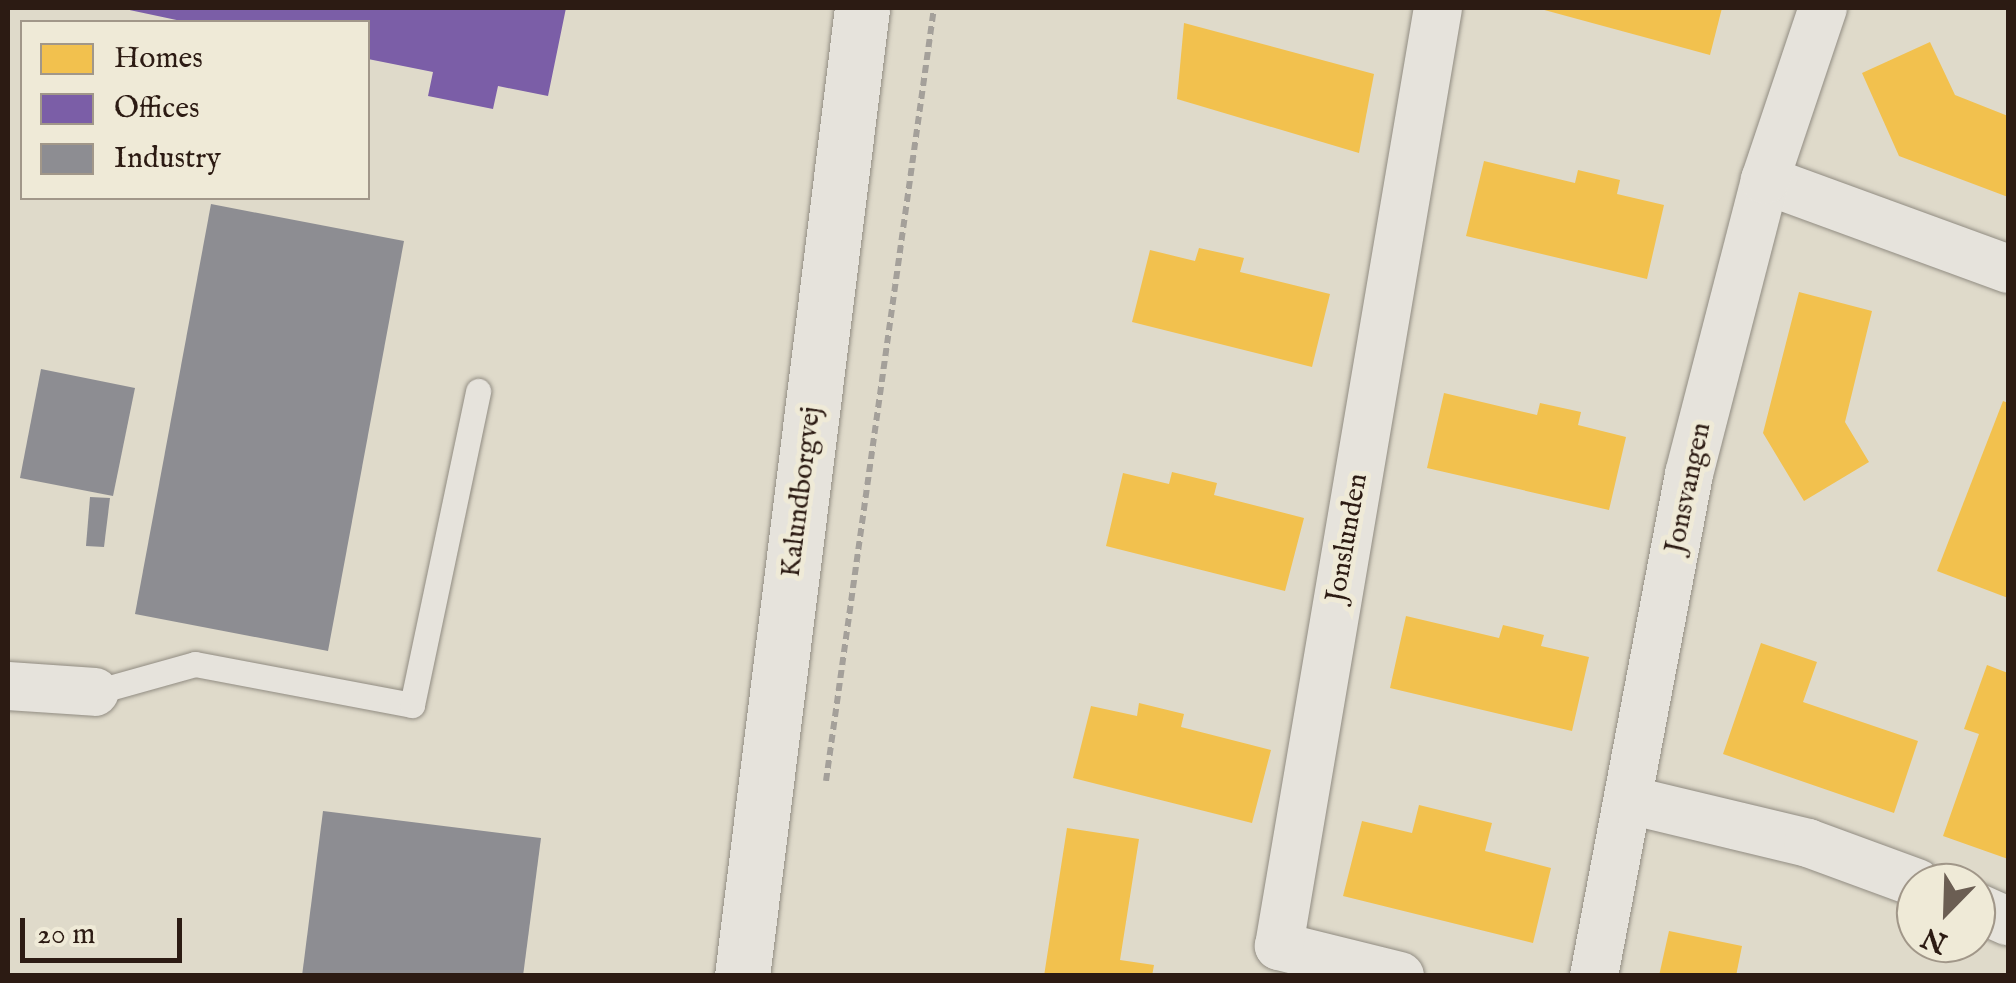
<!DOCTYPE html>
<style>
body{margin:0}
#map{position:relative;width:2016px;height:983px;overflow:hidden;background:#dfdaca;font-family:"IM FELL English",serif}
div>[style]{position:absolute}
[style*='--x']{left:calc(var(--x)*1px);top:calc(var(--y)*1px);width:calc(var(--w)*1px);rotate:calc(var(--a)*1deg)}
.homes>*{inset:0;background:#f2c14e}
.offices>*{inset:0;background:#7b5ea7}
.industry>*{inset:0;background:#8d8d92}
.path>*{height:6px;margin-top:-3px;transform-origin:0;background:repeating-linear-gradient(90deg,#a4a09a 0 8px,transparent 0 13px)}
.roads{filter:drop-shadow(0 0 2px #918c82) drop-shadow(0 0 2px #918c82)}
.service>*{height:25px;margin:-12.5px;padding:0 12.5px;transform-origin:12.5px;border-radius:12.5px;background:#e6e3dc}
.minor>*{height:48px;margin:-24px;padding:0 24px;transform-origin:24px;border-radius:24px;background:#e6e3dc}
.tertiary>*{height:55px;margin:-27.5px;padding:0 27.5px;transform-origin:27.5px;border-radius:27.5px;background:#e6e3dc}
span{translate:-50% -50%;white-space:nowrap;text-align:center;line-height:1.15;-webkit-text-stroke:10px #efead7;paint-order:stroke}
.street-label{font-size:28px;color:#2c1b13}
.frame{position:absolute;inset:0;border:10px solid #2c1b13;pointer-events:none}
.legend{position:absolute;left:20px;top:20px;width:350px;height:180px;box-sizing:border-box;background:#efead7;border:2px solid #a19789;margin:0;padding:12px 18px;list-style:none;font-size:30px;color:#2c1b13}
.legend li{display:flex;align-items:center;gap:20px;height:50px}
.legend b{width:50px;border:2px solid #a19789}
.north{position:absolute;left:1896px;top:863px;width:100px;height:100px;box-sizing:border-box;background:#efead7;border:2px solid #a19789;border-radius:50%;rotate:203deg;font-size:28px;font-weight:700;line-height:40px;text-align:center;color:#2c1b13}
.north::after{content:'';display:block;margin:auto;width:35px;height:45px;background:#6b5e53;clip-path:polygon(50% 0,100% 100%,50% 72%,0 100%)}
.scale{position:absolute;left:20px;top:918px;width:162px;height:45px;box-sizing:border-box;border:5px solid #2c1b13;border-top:0;padding-left:12px;font-size:30px;line-height:35px;white-space:nowrap;color:#2c1b13;-webkit-text-stroke:8px #efead7;paint-order:stroke}
</style>
<div id="map">
<div class="homes">
<div style="clip-path:polygon(1537px 8px,1722px 8px,1710px 55px)"></div>
<div style="clip-path:polygon(1184px 23px,1374px 74px,1359px 153px,1177px 99px)"></div>
<div style="clip-path:polygon(1930px 42px,1955px 95px,2008px 116px,2008px 197px,1899px 156px,1862px 73px)"></div>
<div style="clip-path:polygon(1484px 161px,1575px 183px,1578px 170px,1620px 180px,1617px 194px,1664px 205px,1647px 279px,1466px 236px)"></div>
<div style="clip-path:polygon(1199px 248px,1244px 258px,1240px 272px,1330px 294px,1312px 367px,1132px 322px,1150px 250px,1195px 261px)"></div>
<div style="clip-path:polygon(1799px 292px,1872px 311px,1845px 422px,1869px 462px,1804px 501px,1763px 433px)"></div>
<div style="clip-path:polygon(1444px 393px,1537px 415px,1540px 403px,1581px 412px,1578px 425px,1626px 437px,1609px 510px,1427px 468px)"></div>
<div style="clip-path:polygon(2003px 401px,2008px 403px,2008px 598px,1937px 571px)"></div>
<div style="clip-path:polygon(1172px 472px,1217px 483px,1214px 495px,1304px 518px,1285px 591px,1106px 546px,1123px 473px,1169px 484px)"></div>
<div style="clip-path:polygon(1406px 616px,1499px 638px,1503px 625px,1544px 635px,1541px 646px,1589px 657px,1572px 731px,1390px 688px)"></div>
<div style="clip-path:polygon(1761px 643px,1817px 662px,1803px 702px,1918px 741px,1894px 813px,1723px 754px)"></div>
<div style="clip-path:polygon(1987px 665px,2008px 673px,2008px 859px,1943px 836px,1979px 734px,1964px 729px)"></div>
<div style="clip-path:polygon(1139px 703px,1184px 714px,1181px 727px,1271px 750px,1252px 823px,1073px 778px,1091px 706px,1137px 716px)"></div>
<div style="clip-path:polygon(1419px 805px,1492px 823px,1485px 851px,1551px 868px,1533px 943px,1343px 896px,1362px 821px,1412px 833px)"></div>
<div style="clip-path:polygon(1067px 828px,1139px 839px,1120px 960px,1154px 965px,1152px 976px,1044px 976px)"></div>
<div style="clip-path:polygon(1669px 931px,1742px 946px,1736px 976px,1659px 976px)"></div>
</div>
<div class="offices">
<div style="clip-path:polygon(120px 8px,566px 8px,548px 96px,498px 86px,493px 109px,428px 96px,433px 72px,368px 59px,368px 22px,186px 22px)"></div>
</div>
<div class="industry">
<div style="clip-path:polygon(211px 204px,404px 241px,328px 651px,135px 614px)"></div>
<div style="clip-path:polygon(41px 369px,135px 388px,113px 496px,20px 478px)"></div>
<div style="clip-path:polygon(90px 497px,110px 498px,104px 547px,86px 546px)"></div>
<div style="clip-path:polygon(323px 811px,541px 838px,523px 976px,302px 976px)"></div>
</div>
<div class="path">
<div style="--x:826;--y:781;--w:781;--a:-82.05"></div>
</div>
<div class="roads">
<div class="service">
<div style="--x:95;--y:692;--w:104;--a:-15.6"></div>
<div style="--x:195;--y:664;--w:221;--a:10.7"></div>
<div style="--x:412;--y:705;--w:321;--a:-78.1"></div>
</div>
<div class="minor">
<div style="--x:1765;--y:180;--w:259;--a:20.1"></div>
<div style="--x:8;--y:686;--w:87;--a:3.9"></div>
<div style="--x:1629;--y:800;--w:184;--a:13.5"></div>
<div style="--x:1808;--y:843;--w:116;--a:20.2"></div>
<div style="--x:1976;--y:907;--w:35;--a:24"></div>
<div style="--x:1400;--y:976;--w:125;--a:-166.1"></div>
<div style="--x:1279;--y:946;--w:951;--a:-80.38"></div>
<div style="--x:1594;--y:976;--w:511;--a:-79.28"></div>
<div style="--x:1689;--y:474;--w:304;--a:-75.5"></div>
<div style="--x:1765;--y:180;--w:182;--a:-71.4"></div>
</div>
<div class="tertiary">
<div style="--x:742;--y:976;--w:975;--a:-82.93"></div>
</div>
</div>
<div class="street-label">
<span style="left:1689px;top:488px;rotate:-78deg">Jonsvangen</span>
<span style="left:802px;top:492px;rotate:-83deg">Kalundborgvej</span>
<span style="left:1348px;top:538px;rotate:-80deg">Jonslunden</span>
</div>
<div class="frame"></div>
<ul class="legend">
<li><b style="height:28px;background:#f2c14e"></b>Homes</li>
<li><b style="height:28px;background:#7b5ea7"></b>Offices</li>
<li><b style="height:28px;background:#8d8d92"></b>Industry</li>
</ul>
<div class="north">N</div>
<div class="scale">20 m</div>
</div>
